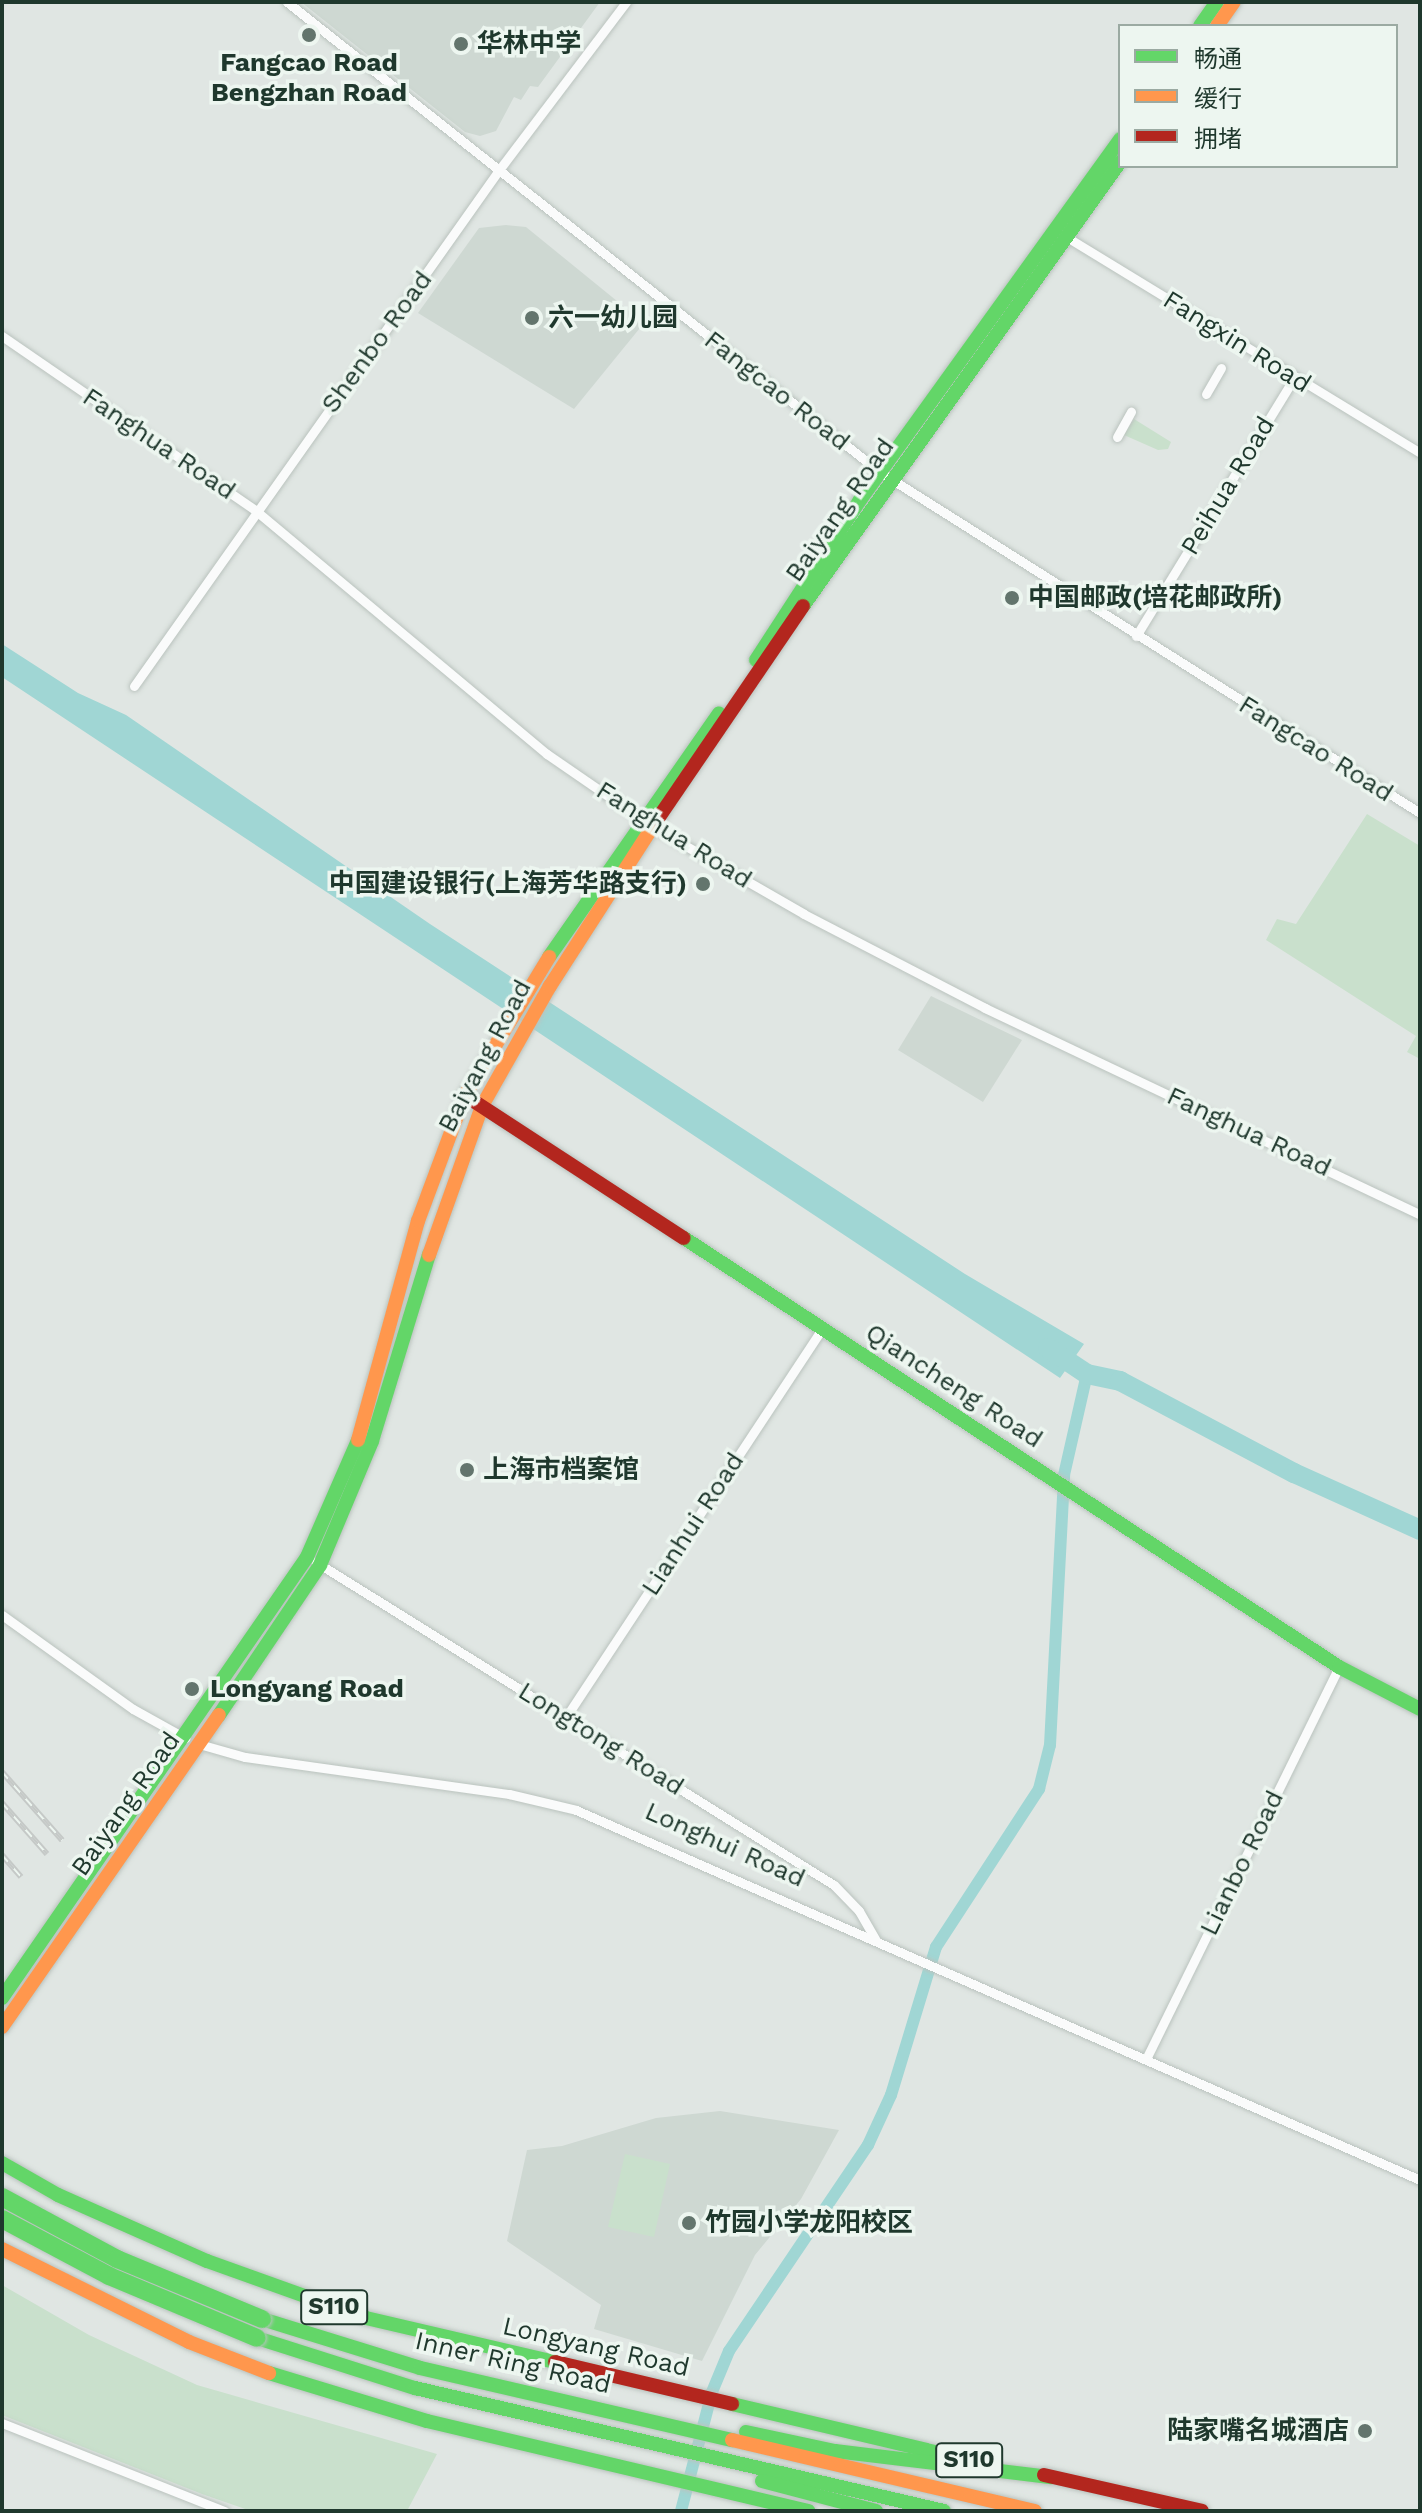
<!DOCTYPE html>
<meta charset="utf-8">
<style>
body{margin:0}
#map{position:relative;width:1422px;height:2513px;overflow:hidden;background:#e0e6e3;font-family:"Work Sans","Noto Sans SC",sans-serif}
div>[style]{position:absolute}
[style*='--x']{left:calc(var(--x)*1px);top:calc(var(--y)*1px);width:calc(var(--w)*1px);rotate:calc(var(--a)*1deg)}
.built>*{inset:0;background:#ced8d2}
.green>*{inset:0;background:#c9e0cc}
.water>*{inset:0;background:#a0d6d4}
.canal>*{height:12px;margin:-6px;padding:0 6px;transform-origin:6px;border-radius:6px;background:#a0d6d4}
.river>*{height:20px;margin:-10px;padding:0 10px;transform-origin:10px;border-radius:10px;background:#a0d6d4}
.roads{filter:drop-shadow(0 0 2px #bac3be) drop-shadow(0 0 2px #bac3be)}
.street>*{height:9px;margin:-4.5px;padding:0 4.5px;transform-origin:4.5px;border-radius:4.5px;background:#fafbfb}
.fast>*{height:14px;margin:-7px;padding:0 7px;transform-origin:7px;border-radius:7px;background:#63d668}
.slow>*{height:14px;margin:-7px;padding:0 7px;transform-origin:7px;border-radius:7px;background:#ff974d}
.jam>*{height:14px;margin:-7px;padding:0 7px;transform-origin:7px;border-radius:7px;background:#b3261e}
.rail>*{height:6px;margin-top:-3px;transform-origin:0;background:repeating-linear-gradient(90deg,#edf6f0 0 9px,#c5c9c7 0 18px);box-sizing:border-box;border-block:2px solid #c5c9c7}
.bridges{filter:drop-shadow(0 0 2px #bac3bf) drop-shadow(0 0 2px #bac3bf)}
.fast-bridge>*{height:18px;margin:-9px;padding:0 9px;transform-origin:9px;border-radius:9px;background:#63d668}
.dots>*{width:22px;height:22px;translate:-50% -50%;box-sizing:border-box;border:4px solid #edf6f0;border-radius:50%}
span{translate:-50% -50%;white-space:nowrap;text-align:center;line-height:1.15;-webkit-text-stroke:7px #edf6f0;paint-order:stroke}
.shield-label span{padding:2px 6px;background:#edf6f0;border:2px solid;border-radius:6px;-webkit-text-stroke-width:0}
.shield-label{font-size:24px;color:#1f382d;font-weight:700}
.poi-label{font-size:26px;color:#1f382d;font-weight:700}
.left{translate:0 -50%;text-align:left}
.right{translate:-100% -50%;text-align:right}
.street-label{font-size:26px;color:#1f382d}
.frame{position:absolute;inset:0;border:4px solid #1f382d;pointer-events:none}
.legend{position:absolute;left:1118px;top:24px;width:280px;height:144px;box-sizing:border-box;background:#edf6f0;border:2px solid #9baaa2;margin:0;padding:10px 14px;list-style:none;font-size:24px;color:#1f382d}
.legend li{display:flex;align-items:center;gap:16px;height:40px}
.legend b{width:40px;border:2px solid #9baaa2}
</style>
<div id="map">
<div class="built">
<div style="clip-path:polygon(301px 2px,600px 2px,538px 87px,530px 86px,521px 100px,514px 97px,496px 131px,480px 136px,465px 132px)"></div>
<div style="clip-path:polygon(506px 225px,526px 227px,644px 323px,574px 409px,418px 313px,479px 228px)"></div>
<div style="clip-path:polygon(931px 996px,1022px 1040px,983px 1102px,898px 1050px)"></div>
<div style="clip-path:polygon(720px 2111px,839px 2130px,801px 2199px,755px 2255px,702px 2361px,594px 2329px,601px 2305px,507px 2241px,527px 2150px,562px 2146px,656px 2118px)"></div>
</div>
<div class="green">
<div style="clip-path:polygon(1134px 419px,1171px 442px,1168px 449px,1158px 450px,1124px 435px)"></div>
<div style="clip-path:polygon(1367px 814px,1420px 846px,1420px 1059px,1407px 1052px,1416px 1036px,1266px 940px,1277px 919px,1296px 924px)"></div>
<div style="clip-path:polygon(625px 2154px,670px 2164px,654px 2237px,608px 2227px)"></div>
<div style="clip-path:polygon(2px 2285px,89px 2335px,197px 2385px,437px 2454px,407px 2511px,251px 2511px,202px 2494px,2px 2415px)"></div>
</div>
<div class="water">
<div style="clip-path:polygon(2px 644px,78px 693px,126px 715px,430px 924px,965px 1274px,1084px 1344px,1060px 1378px,2px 677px)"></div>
</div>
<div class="canal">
<div style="--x:681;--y:2511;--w:123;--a:-75.4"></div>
<div style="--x:712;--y:2392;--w:44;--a:-67.5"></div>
<div style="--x:729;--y:2351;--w:249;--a:-56"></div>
<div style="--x:868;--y:2145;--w:55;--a:-65.3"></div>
<div style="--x:891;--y:2095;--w:155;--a:-73.1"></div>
<div style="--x:936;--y:1947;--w:189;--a:-56.9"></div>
<div style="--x:1039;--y:1789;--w:45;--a:-76"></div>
<div style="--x:1050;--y:1745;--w:270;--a:-87"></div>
<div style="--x:1064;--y:1475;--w:104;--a:-77.2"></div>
</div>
<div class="river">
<div style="--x:1048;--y:1348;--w:47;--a:33.7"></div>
<div style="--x:1087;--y:1374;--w:34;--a:12"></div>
<div style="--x:1120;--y:1381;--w:197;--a:27.9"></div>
<div style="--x:1294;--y:1473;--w:138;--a:24.3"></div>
</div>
<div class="roads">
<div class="street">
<div style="--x:287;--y:2;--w:757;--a:38.4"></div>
<div style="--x:880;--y:472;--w:639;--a:32.27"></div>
<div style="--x:1065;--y:236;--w:416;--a:31.4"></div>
<div style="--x:2;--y:336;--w:307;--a:34.5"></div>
<div style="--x:255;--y:510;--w:381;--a:39.9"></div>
<div style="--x:547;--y:754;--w:129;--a:34.6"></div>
<div style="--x:653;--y:827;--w:174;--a:29.9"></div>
<div style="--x:804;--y:914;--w:204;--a:27.4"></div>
<div style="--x:985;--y:1008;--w:482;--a:25.4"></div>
<div style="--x:1206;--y:394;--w:30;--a:-60"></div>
<div style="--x:1117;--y:437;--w:29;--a:-61"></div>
<div style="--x:1136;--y:636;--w:304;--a:-58.5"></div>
<div style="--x:134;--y:686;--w:632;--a:-54.73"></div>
<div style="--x:499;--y:170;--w:211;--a:-52.9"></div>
<div style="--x:316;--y:1562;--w:610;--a:31.95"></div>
<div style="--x:834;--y:1885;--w:36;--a:46"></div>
<div style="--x:859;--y:1911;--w:34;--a:60"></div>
<div style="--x:2;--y:1615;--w:161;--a:35.7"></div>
<div style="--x:133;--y:1709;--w:60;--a:29.1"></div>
<div style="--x:566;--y:1717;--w:463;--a:-56.6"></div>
<div style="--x:199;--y:1744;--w:48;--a:15.8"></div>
<div style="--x:245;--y:1757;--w:267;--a:8"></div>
<div style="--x:509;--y:1794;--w:69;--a:13.4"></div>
<div style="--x:576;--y:1810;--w:922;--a:23.67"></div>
<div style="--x:1146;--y:2059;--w:437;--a:-63.8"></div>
<div style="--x:2;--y:2423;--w:239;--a:21.6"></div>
</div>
<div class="fast">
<div style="--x:1200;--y:26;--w:29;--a:-55"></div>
<div style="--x:803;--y:606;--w:546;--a:-54.47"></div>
<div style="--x:756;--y:660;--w:191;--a:-57"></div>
<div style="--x:860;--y:500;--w:445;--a:-54.2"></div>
<div style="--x:549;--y:957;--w:297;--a:-55.1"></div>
<div style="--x:684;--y:1238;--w:783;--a:33.22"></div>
<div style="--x:1339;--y:1667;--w:91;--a:27.4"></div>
<div style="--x:219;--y:1715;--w:181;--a:-56"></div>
<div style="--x:320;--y:1565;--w:134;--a:-67.2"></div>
<div style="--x:372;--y:1441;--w:195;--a:-73"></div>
<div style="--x:2;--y:1998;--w:536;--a:-55.33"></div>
<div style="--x:307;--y:1557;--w:128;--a:-66.4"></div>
<div style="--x:2;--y:2163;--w:64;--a:29.7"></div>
<div style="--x:58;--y:2195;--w:163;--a:23.9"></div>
<div style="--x:207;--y:2261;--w:169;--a:19.7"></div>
<div style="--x:366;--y:2318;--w:194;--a:13.1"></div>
<div style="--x:262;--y:2319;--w:165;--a:17.2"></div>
<div style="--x:420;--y:2368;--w:320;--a:13"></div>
<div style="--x:257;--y:2338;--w:166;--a:17.6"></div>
<div style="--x:415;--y:2388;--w:543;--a:13.09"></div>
<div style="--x:269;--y:2373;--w:165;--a:16.9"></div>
<div style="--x:427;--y:2421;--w:392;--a:13.3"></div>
<div style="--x:732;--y:2404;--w:244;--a:13.3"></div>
<div style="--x:746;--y:2432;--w:91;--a:12.1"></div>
<div style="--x:835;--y:2451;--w:218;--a:6.9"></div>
<div style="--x:762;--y:2481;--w:118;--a:14.7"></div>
</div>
<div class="slow">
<div style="--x:1217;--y:26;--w:29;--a:-55"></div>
<div style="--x:429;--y:1255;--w:158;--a:-70.4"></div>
<div style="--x:482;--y:1106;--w:138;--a:-60.5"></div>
<div style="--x:550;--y:986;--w:197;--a:-57.2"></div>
<div style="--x:358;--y:1440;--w:227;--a:-74.7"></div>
<div style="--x:418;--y:1221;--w:132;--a:-69.6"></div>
<div style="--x:464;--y:1097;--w:164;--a:-58.7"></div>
<div style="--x:2;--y:2027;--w:380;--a:-55.2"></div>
<div style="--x:2;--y:2249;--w:209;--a:26.4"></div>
<div style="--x:189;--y:2342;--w:86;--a:21.2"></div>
<div style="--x:732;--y:2440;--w:311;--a:13.2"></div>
</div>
<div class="jam">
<div style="--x:657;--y:820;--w:259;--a:-55.7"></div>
<div style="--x:475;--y:1102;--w:249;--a:33.1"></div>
<div style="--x:555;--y:2362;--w:182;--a:13.3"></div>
<div style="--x:1044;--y:2475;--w:162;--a:12.8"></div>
</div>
</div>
<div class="rail">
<div style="--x:2;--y:1772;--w:91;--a:48.6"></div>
<div style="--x:2;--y:1803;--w:68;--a:48.6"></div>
<div style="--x:2;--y:1855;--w:29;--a:49"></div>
</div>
<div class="bridges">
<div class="fast-bridge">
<div style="--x:2;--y:2197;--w:131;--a:28.3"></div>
<div style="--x:117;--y:2259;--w:157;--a:22.5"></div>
<div style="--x:2;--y:2219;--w:121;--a:28"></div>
<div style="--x:109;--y:2276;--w:160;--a:22.7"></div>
</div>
</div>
<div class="dots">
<div style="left:309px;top:35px;background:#63756d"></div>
<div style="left:461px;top:44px;background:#63756d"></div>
<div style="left:532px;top:318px;background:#63756d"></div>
<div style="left:1012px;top:598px;background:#63756d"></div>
<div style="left:703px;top:884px;background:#63756d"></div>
<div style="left:467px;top:1470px;background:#63756d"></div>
<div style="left:192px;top:1689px;background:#63756d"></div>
<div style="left:689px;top:2223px;background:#63756d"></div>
<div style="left:1365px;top:2431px;background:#63756d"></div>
</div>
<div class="shield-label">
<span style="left:334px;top:2307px">S110</span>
<span style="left:969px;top:2460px">S110</span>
</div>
<div class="poi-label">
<span class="left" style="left:477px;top:44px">华林中学</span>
<span style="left:309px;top:78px">Fangcao Road<br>Bengzhan Road</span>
<span class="left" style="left:548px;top:318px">六一幼儿园</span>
<span class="left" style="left:1028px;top:598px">中国邮政(培花邮政所)</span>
<span class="right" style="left:687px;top:884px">中国建设银行(上海芳华路支行)</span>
<span class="left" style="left:483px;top:1470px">上海市档案馆</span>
<span class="left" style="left:210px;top:1689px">Longyang Road</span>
<span class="left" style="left:705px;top:2223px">竹园小学龙阳校区</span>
<span class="right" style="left:1349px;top:2431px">陆家嘴名城酒店</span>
</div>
<div class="street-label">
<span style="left:377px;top:342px;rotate:-54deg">Shenbo Road</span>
<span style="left:1237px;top:342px;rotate:32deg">Fangxin Road</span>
<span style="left:777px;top:391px;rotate:38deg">Fangcao Road</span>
<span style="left:159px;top:444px;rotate:34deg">Fanghua Road</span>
<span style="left:1228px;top:486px;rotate:-59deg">Peihua Road</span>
<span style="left:840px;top:510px;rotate:-55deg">Baiyang Road</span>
<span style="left:1316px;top:749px;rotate:32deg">Fangcao Road</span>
<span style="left:674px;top:835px;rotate:32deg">Fanghua Road</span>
<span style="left:485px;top:1056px;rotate:-62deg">Baiyang Road</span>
<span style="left:1249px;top:1132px;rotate:25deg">Fanghua Road</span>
<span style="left:954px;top:1386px;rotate:33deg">Qiancheng Road</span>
<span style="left:693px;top:1524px;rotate:-57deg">Lianhui Road</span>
<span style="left:601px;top:1739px;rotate:32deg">Longtong Road</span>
<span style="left:126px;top:1804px;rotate:-55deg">Baiyang Road</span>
<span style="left:725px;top:1845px;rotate:24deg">Longhui Road</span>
<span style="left:1242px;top:1863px;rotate:-64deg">Lianbo Road</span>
<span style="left:596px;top:2347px;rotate:13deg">Longyang Road</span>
<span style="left:513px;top:2363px;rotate:13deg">Inner Ring Road</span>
</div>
<div class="frame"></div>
<ul class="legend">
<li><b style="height:10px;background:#63d668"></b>畅通</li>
<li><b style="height:10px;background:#ff974d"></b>缓行</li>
<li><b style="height:10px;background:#b3261e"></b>拥堵</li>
</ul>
</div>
